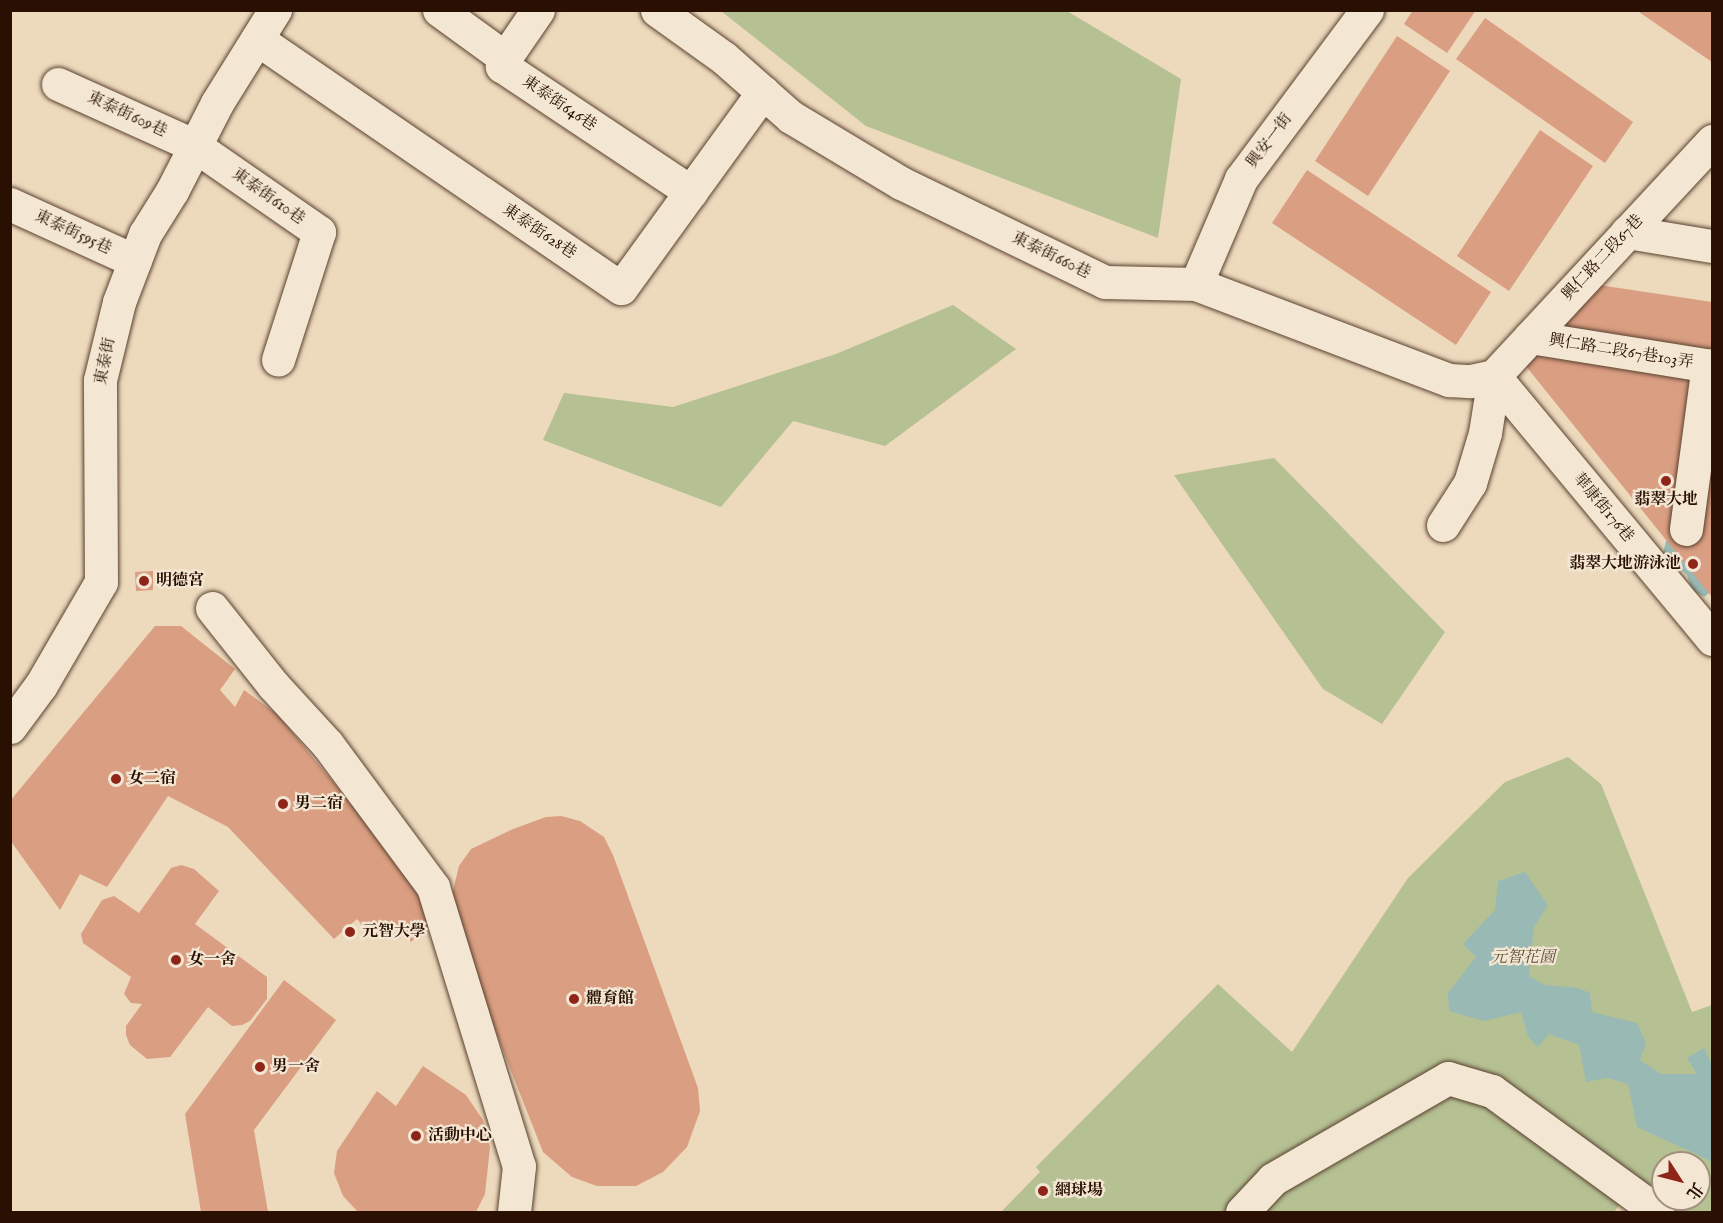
<!DOCTYPE html>
<meta charset="utf-8">
<style>
body{margin:0}
#map{position:relative;width:1723px;height:1223px;overflow:hidden;background:#edd9bc;font-family:"IM FELL English","Noto Serif TC",serif}
div>[style]{position:absolute}
[style*='--x']{left:calc(var(--x)*1px);top:calc(var(--y)*1px);width:calc(var(--w)*1px);rotate:calc(var(--a)*1deg)}
.green>*{inset:0;background:#b5c093}
.water>*{inset:0;background:#99bab4}
.building>*{inset:0;background:#da9e82}
.roads{filter:drop-shadow(0 0 2px #5a4230) drop-shadow(0 0 2px #5a4230)}
.minor>*{height:33px;margin:-16.5px;padding:0 16.5px;transform-origin:16.5px;border-radius:16.5px;background:#f3e6d3}
.dots>*{width:16px;height:16px;translate:-50% -50%;box-sizing:border-box;border:3px solid #f3e6d3;border-radius:50%}
span{translate:-50% -50%;white-space:nowrap;text-align:center;line-height:1.15;-webkit-text-stroke:4.5px #f3e6d3;paint-order:stroke}
.street-label{font-size:16px;color:#291002}
.poi-label{font-size:16px;color:#291002;font-weight:700}
.right{translate:-100% -50%;text-align:right}
.left{translate:0 -50%;text-align:left}
.park-label{font-size:16px;color:#5a4e35;font-style:italic}
.frame{position:absolute;inset:0;border:12px solid #291002;pointer-events:none}
.north{position:absolute;left:1651px;top:1151px;width:60px;height:60px;box-sizing:border-box;background:#f3e6d3;border:2px solid #a2907f;border-radius:50%;rotate:126deg;font-size:16px;font-weight:700;line-height:24px;text-align:center;color:#291002}
.north::after{content:'';display:block;margin:auto;width:21px;height:27px;background:#8f2418;clip-path:polygon(50% 0,100% 100%,50% 72%,0 100%)}
</style>
<div id="map">
<div class="green">
<div style="clip-path:polygon(721px 11px,1067px 11px,1181px 79px,1158px 238px,866px 126px)"></div>
<div style="clip-path:polygon(953px 305px,1016px 349px,885px 446px,793px 421px,721px 507px,543px 440px,564px 393px,673px 407px,836px 354px)"></div>
<div style="clip-path:polygon(1274px 458px,1445px 632px,1382px 724px,1323px 689px,1174px 475px)"></div>
<div style="clip-path:polygon(evenodd,1568px 757px,1601px 784px,1692px 1012px,1712px 1005px,1712px 1212px,1658px 1212px,1630px 1192px,1614px 1212px,1001px 1212px,1040px 1172px,1036px 1167px,1218px 984px,1292px 1052px,1408px 878px,1505px 782px,1568px 757px,1663px 1163px,1699px 1163px,1699px 1199px,1663px 1199px,1663px 1163px)"></div>
</div>
<div class="water">
<div style="clip-path:polygon(1668px 534px,1712px 553px,1712px 591px,1704px 597px,1692px 590px,1687px 575px,1663px 553px)"></div>
<div style="clip-path:polygon(1525px 872px,1548px 905px,1534px 927px,1529px 976px,1545px 985px,1578px 988px,1590px 993px,1592px 1012px,1637px 1023px,1646px 1043px,1640px 1060px,1661px 1074px,1697px 1074px,1687px 1058px,1704px 1048px,1712px 1065px,1711px 1161px,1637px 1127px,1628px 1084px,1607px 1078px,1586px 1082px,1579px 1045px,1549px 1034px,1538px 1047px,1528px 1037px,1521px 1012px,1484px 1021px,1449px 1011px,1448px 993px,1476px 957px,1463px 944px,1495px 910px,1498px 881px)"></div>
</div>
<div class="building">
<div style="clip-path:polygon(1413px 10px,1476px 10px,1447px 53px,1404px 24px)"></div>
<div style="clip-path:polygon(1636px 10px,1712px 10px,1712px 62px)"></div>
<div style="clip-path:polygon(1485px 18px,1633px 122px,1605px 163px,1456px 59px)"></div>
<div style="clip-path:polygon(1397px 36px,1450px 71px,1368px 196px,1315px 161px)"></div>
<div style="clip-path:polygon(1540px 130px,1593px 166px,1509px 291px,1457px 256px)"></div>
<div style="clip-path:polygon(1307px 170px,1491px 292px,1456px 345px,1272px 223px)"></div>
<div style="clip-path:polygon(1599px 285px,1712px 302px,1712px 597px,1525px 365px)"></div>
<div style="clip-path:polygon(153px 571px,153px 590px,136px 591px,135px 572px)"></div>
<div style="clip-path:polygon(155px 626px,181px 626px,235px 669px,220px 690px,235px 707px,244px 690px,278px 715px,421px 889px,436px 919px,411px 942px,394px 922px,372px 937px,357px 919px,334px 939px,228px 827px,168px 796px,107px 887px,80px 874px,60px 910px,10px 840px,10px 801px)"></div>
<div style="clip-path:polygon(561px 816px,580px 821px,604px 837px,613px 855px,698px 1088px,700px 1111px,687px 1147px,663px 1172px,636px 1186px,597px 1186px,572px 1177px,543px 1152px,448px 911px,459px 866px,471px 849px,513px 829px,546px 817px)"></div>
<div style="clip-path:polygon(181px 865px,194px 869px,219px 891px,195px 924px,267px 977px,267px 999px,250px 1021px,242px 1025px,232px 1026px,208px 1007px,170px 1057px,147px 1059px,130px 1045px,126px 1035px,126px 1026px,142px 1004px,131px 1003px,124px 994px,131px 977px,83px 943px,81px 934px,102px 900px,114px 896px,139px 913px,171px 868px)"></div>
<div style="clip-path:polygon(284px 980px,336px 1020px,254px 1130px,268px 1212px,201px 1212px,185px 1114px)"></div>
<div style="clip-path:polygon(423px 1066px,466px 1095px,483px 1120px,490px 1147px,485px 1194px,476px 1212px,358px 1212px,343px 1196px,334px 1173px,337px 1151px,377px 1091px,396px 1106px)"></div>
</div>
<div class="roads">
<div class="minor">
<div style="--x:439;--y:10;--w:82;--a:36"></div>
<div style="--x:505;--y:58;--w:9;--a:111"></div>
<div style="--x:502;--y:66;--w:227;--a:33.7"></div>
<div style="--x:657;--y:10;--w:82;--a:35.6"></div>
<div style="--x:724;--y:58;--w:89;--a:41.4"></div>
<div style="--x:791;--y:117;--w:128;--a:31"></div>
<div style="--x:901;--y:183;--w:227;--a:25.9"></div>
<div style="--x:1105;--y:282;--w:91;--a:1.3"></div>
<div style="--x:1196;--y:284;--w:271;--a:20.8"></div>
<div style="--x:1449;--y:380;--w:22;--a:3"></div>
<div style="--x:1471;--y:381;--w:24;--a:-12"></div>
<div style="--x:257;--y:39;--w:441;--a:34.4"></div>
<div style="--x:621;--y:288;--w:242;--a:-54.1"></div>
<div style="--x:505;--y:58;--w:58;--a:-55.5"></div>
<div style="--x:58;--y:84;--w:150;--a:24.3"></div>
<div style="--x:195;--y:146;--w:151;--a:34.7"></div>
<div style="--x:319;--y:232;--w:134;--a:107.8"></div>
<div style="--x:10;--y:204;--w:137;--a:24.5"></div>
<div style="--x:1627;--y:232;--w:86;--a:9.4"></div>
<div style="--x:1196;--y:284;--w:114;--a:-66.8"></div>
<div style="--x:1241;--y:179;--w:211;--a:-53.3"></div>
<div style="--x:1530;--y:337;--w:184;--a:9.1"></div>
<div style="--x:1494;--y:376;--w:342;--a:50.3"></div>
<div style="--x:1494;--y:376;--w:321;--a:-47.1"></div>
<div style="--x:1443;--y:525;--w:50;--a:-57.3"></div>
<div style="--x:1470;--y:483;--w:52;--a:-73.3"></div>
<div style="--x:1485;--y:433;--w:58;--a:-81"></div>
<div style="--x:1686;--y:529;--w:165;--a:-82.4"></div>
<div style="--x:212;--y:608;--w:98;--a:51.6"></div>
<div style="--x:273;--y:685;--w:81;--a:47.5"></div>
<div style="--x:328;--y:745;--w:177;--a:53.5"></div>
<div style="--x:433;--y:887;--w:292;--a:72.9"></div>
<div style="--x:519;--y:1166;--w:46;--a:96.2"></div>
<div style="--x:10;--y:727;--w:52;--a:-53.6"></div>
<div style="--x:41;--y:685;--w:119;--a:-59.8"></div>
<div style="--x:101;--y:582;--w:202;--a:-90.3"></div>
<div style="--x:100;--y:380;--w:80;--a:-76.3"></div>
<div style="--x:119;--y:302;--w:73;--a:-69.1"></div>
<div style="--x:145;--y:234;--w:51;--a:-57.9"></div>
<div style="--x:172;--y:191;--w:99;--a:-62.9"></div>
<div style="--x:217;--y:103;--w:110;--a:-58.1"></div>
<div style="--x:1242;--y:1212;--w:45;--a:-46.8"></div>
<div style="--x:1273;--y:1179;--w:202;--a:-30"></div>
<div style="--x:1448;--y:1078;--w:46;--a:16.5"></div>
<div style="--x:1492;--y:1091;--w:205;--a:36.1"></div>
</div>
</div>
<div class="dots">
<div style="left:1666px;top:481px;background:#8f2418"></div>
<div style="left:1693px;top:564px;background:#8f2418"></div>
<div style="left:144px;top:581px;background:#8f2418"></div>
<div style="left:116px;top:779px;background:#8f2418"></div>
<div style="left:283px;top:804px;background:#8f2418"></div>
<div style="left:350px;top:932px;background:#8f2418"></div>
<div style="left:176px;top:960px;background:#8f2418"></div>
<div style="left:574px;top:999px;background:#8f2418"></div>
<div style="left:260px;top:1067px;background:#8f2418"></div>
<div style="left:416px;top:1136px;background:#8f2418"></div>
<div style="left:1043px;top:1191px;background:#8f2418"></div>
</div>
<div class="street-label">
<span style="left:559px;top:104px;rotate:34deg">東泰街646巷</span>
<span style="left:127px;top:115px;rotate:25deg">東泰街609巷</span>
<span style="left:1270px;top:141px;rotate:-53deg">興安一街</span>
<span style="left:268px;top:197px;rotate:35deg">東泰街610巷</span>
<span style="left:539px;top:232px;rotate:34deg">東泰街628巷</span>
<span style="left:73px;top:233px;rotate:25deg">東泰街595巷</span>
<span style="left:1051px;top:256px;rotate:26deg">東泰街660巷</span>
<span style="left:1603px;top:258px;rotate:-47deg">興仁路二段67巷</span>
<span style="left:1621px;top:352px;rotate:9deg">興仁路二段67巷103弄</span>
<span style="left:106px;top:361px;rotate:-79deg">東泰街</span>
<span style="left:1603px;top:508px;rotate:50deg">華康街176巷</span>
</div>
<div class="poi-label">
<span style="left:1666px;top:500px">翡翠大地</span>
<span class="right" style="left:1681px;top:564px">翡翠大地游泳池</span>
<span class="left" style="left:156px;top:581px">明德宮</span>
<span class="left" style="left:128px;top:779px">女二宿</span>
<span class="left" style="left:295px;top:804px">男二宿</span>
<span class="left" style="left:362px;top:932px">元智大學</span>
<span class="left" style="left:188px;top:960px">女一舍</span>
<span class="left" style="left:586px;top:999px">體育館</span>
<span class="left" style="left:272px;top:1067px">男一舍</span>
<span class="left" style="left:428px;top:1136px">活動中心</span>
<span class="left" style="left:1055px;top:1191px">網球場</span>
</div>
<div class="park-label">
<span style="left:1523px;top:958px">元智花園</span>
</div>
<div class="frame"></div>
<div class="north">北</div>
</div>
